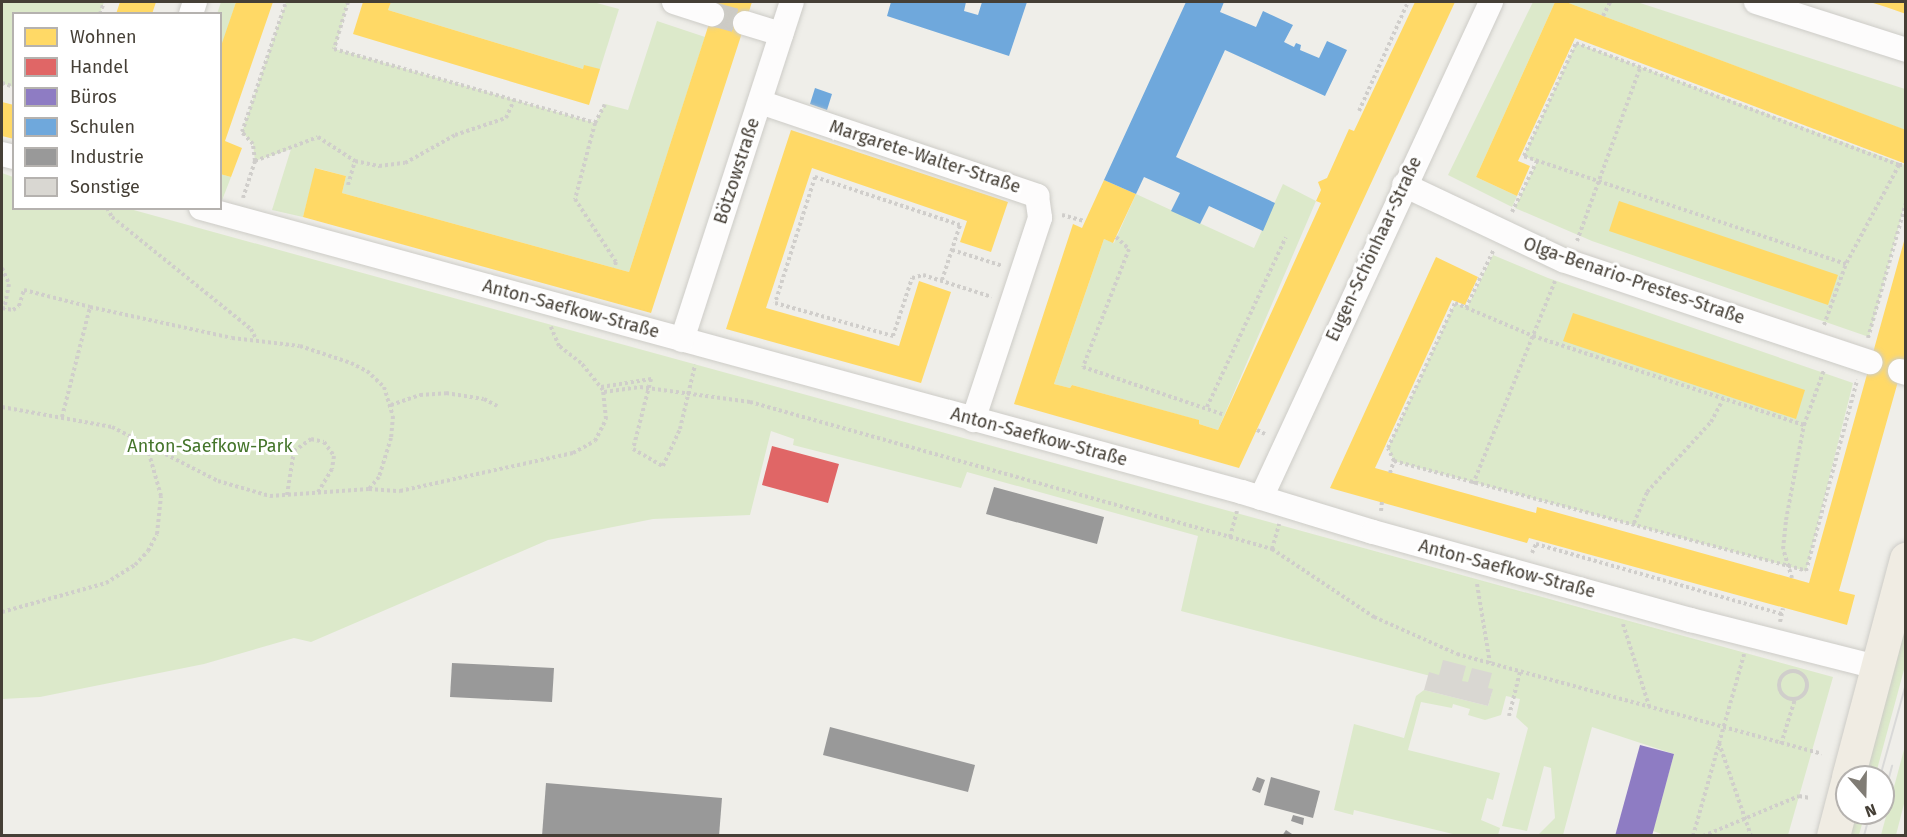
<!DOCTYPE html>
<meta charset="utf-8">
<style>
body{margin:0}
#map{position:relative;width:1907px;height:837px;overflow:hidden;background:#efeee9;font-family:"Fira Sans",sans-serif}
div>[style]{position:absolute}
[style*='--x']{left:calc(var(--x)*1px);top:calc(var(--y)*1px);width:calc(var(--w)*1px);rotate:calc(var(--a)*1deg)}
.green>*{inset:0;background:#dce9ca}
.homes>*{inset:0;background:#ffd966}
.shops>*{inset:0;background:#e06666}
.offices>*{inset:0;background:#8e7cc3}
.schools>*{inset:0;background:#6fa8dc}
.industry>*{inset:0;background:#999}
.building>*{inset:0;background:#d9d7d2}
.minor-tunnel>*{height:24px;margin-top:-12px;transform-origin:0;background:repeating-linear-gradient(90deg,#cdcbc5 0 24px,transparent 0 36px)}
.path>*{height:4px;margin-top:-2px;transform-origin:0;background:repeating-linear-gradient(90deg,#d0cecb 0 3px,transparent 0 6px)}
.path>.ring{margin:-2px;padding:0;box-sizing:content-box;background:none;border:4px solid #d0cecb;border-radius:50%}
.roads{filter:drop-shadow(0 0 2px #cdccc7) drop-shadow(0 0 2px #cdccc7)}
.minor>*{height:24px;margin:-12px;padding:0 12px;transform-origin:12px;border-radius:12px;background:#fdfcfc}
.primary>*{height:33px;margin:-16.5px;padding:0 16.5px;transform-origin:16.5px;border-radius:16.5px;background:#f0ece3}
.tram>*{height:1.5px;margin:-0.75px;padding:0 0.75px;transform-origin:0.75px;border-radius:0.75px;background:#d9d9d8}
span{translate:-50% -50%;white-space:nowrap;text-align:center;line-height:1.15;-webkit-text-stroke:6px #fff;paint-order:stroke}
.street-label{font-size:18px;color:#453f36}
.park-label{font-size:18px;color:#45752b}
.frame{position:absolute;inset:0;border:3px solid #453f36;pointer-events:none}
.legend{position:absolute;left:12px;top:12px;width:210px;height:198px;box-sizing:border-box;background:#fff;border:2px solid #b5b2af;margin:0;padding:8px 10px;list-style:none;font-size:18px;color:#453f36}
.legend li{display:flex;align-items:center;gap:12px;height:30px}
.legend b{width:30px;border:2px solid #b5b2af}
.north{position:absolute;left:1835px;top:765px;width:60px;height:60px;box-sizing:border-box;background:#fff;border:2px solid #b5b2af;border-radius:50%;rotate:160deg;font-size:16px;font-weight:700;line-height:24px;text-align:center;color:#453f36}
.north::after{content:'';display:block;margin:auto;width:21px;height:27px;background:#807c75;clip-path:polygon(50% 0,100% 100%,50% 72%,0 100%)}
</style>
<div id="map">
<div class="green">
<div style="clip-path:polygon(2px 2px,104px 2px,100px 13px,14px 14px,13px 87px,2px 83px)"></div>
<div style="clip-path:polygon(221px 2px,236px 2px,221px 49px,220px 14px,217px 14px)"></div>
<div style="clip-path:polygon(286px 2px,348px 2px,335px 49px,595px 123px,605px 104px,628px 110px,657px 21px,705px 37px,629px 272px,342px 193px,346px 176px,316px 168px,303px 217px,272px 210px,291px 149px,255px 161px,253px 144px,242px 132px)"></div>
<div style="clip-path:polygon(391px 2px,593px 2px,619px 9px,600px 69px,583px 69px,388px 10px)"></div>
<div style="clip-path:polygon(1533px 2px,1555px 2px,1476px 177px,1517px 196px,1512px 207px,1448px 175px)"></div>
<div style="clip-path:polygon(1566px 2px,1637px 2px,1905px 89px,1905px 130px)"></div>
<div style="clip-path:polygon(1576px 43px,1905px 165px,1905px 203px,1869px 337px,1592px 241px,1515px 208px,1537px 162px,1524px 156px)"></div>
<div style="clip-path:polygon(2px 173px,13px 177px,14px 208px,130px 209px,1833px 677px,1788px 835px,1667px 836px,1653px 831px,1674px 754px,1592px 727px,1563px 835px,1538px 835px,1555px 818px,1551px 768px,1544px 766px,1527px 831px,1502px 826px,1528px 728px,1516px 717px,1520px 699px,1506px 696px,1501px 715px,1485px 720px,1468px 715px,1470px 709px,1453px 704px,1452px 708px,1421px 702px,1408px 750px,1500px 773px,1493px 800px,1487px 798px,1481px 820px,1500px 828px,1498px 835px,1457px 835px,1354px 810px,1353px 815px,1334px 810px,1354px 724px,1404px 738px,1416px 696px,1424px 690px,1488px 706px,1492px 692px,1181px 611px,1198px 536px,967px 472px,961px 488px,793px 445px,794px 439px,771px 431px,750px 515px,653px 519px,548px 540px,311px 642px,294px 638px,204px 664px,40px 697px,2px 699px)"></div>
<div style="clip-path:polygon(220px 174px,231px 177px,221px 203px,220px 203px)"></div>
<div style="clip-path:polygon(1283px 184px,1316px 201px,1218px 430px,1199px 424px,1198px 420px,1072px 385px,1070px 388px,1054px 384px,1104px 239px,1114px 243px,1136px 194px,1254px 248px)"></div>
<div style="clip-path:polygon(1493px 255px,1548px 278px,1853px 383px,1806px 571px,1394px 461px,1388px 448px,1455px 303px,1467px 308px)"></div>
<div style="clip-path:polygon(1905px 611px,1905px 666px,1875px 777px,1860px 777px)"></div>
<div style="clip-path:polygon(1905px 746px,1905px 800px,1896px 835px,1881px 835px)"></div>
<div style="clip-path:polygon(1850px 813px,1865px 813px,1859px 835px,1844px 836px)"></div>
</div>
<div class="homes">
<div style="clip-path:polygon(120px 2px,156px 2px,152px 14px,116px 14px)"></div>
<div style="clip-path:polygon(236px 2px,273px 2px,225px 141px,242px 148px,231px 177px,220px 174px,220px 49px)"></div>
<div style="clip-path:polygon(363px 2px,391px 2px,388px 10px,583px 69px,584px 65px,600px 69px,589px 105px,353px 34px)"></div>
<div style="clip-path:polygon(716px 2px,752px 2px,651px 313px,303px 217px,315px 168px,346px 176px,342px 193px,629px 272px)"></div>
<div style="clip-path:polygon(1415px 2px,1455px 2px,1239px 468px,1014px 404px,1073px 224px,1082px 228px,1104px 180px,1136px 194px,1113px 243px,1104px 239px,1054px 384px,1070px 388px,1072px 385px,1199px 420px,1199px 424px,1218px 430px,1321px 203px,1316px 201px,1321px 190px,1318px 182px,1327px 178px,1349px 129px,1354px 131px)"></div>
<div style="clip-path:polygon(1555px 2px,1566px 2px,1906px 130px,1906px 164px,1575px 38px,1518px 161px,1530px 166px,1517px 196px,1476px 177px)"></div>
<div style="clip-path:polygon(1870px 2px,1906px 2px,1906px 14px,1886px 7px)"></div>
<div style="clip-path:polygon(2px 102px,14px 105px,14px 139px,2px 136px)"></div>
<div style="clip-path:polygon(791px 130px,1008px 202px,991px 252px,960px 242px,967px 221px,812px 168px,766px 308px,899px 346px,919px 281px,951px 292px,921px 383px,726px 329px)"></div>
<div style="clip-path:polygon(1619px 201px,1838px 275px,1828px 305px,1609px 231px)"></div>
<div style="clip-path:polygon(1906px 234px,1906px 353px,1839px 591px,1855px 595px,1847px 625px,1529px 538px,1527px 543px,1330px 488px,1436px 257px,1478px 277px,1465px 305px,1452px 300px,1375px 468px,1536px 513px,1537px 507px,1809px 583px)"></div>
<div style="clip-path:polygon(1573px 313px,1805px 390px,1796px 419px,1563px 341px)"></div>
</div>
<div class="shops">
<div style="clip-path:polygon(772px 446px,839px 464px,828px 503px,762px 485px)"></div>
</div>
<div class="offices">
<div style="clip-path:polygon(1640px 745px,1674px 754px,1652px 836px,1615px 836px)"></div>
</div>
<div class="schools">
<div style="clip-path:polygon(891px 2px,966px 2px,964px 11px,978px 15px,982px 2px,1027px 2px,1009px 56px,887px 16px)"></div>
<div style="clip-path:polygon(1186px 2px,1224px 2px,1220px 12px,1256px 27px,1263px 11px,1293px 25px,1284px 42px,1294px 47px,1296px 43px,1301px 45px,1300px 50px,1319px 58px,1327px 41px,1347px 50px,1325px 96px,1225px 50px,1176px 157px,1275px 203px,1263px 231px,1209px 206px,1200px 224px,1171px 211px,1180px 193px,1144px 177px,1136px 194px,1104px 180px)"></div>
<div style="clip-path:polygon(815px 88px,832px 94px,827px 110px,810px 104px)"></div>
</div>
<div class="industry">
<div style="clip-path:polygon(994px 487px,1104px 517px,1097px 544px,986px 514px)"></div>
<div style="clip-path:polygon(452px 663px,554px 668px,552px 702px,450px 697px)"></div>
<div style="clip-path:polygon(830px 727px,975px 765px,968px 792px,823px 755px)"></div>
<div style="clip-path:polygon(1257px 777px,1265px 780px,1260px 793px,1252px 790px)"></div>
<div style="clip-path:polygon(1271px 777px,1320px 791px,1313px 818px,1264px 805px)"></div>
<div style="clip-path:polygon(546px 783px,722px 798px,719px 836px,542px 836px)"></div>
<div style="clip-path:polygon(1293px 815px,1304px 818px,1303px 825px,1291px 821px)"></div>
<div style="clip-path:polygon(1286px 830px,1295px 836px,1282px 836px)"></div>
</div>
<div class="building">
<div style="clip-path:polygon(1443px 660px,1466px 666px,1462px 681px,1468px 682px,1472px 668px,1492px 673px,1488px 688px,1493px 689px,1488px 706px,1424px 690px,1429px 672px,1439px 675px)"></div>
</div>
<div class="minor-tunnel">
<div style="--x:712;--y:14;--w:34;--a:15"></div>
</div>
<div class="path">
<div style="--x:348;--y:2;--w:49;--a:106.6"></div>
<div style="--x:334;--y:49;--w:271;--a:15.8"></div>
<div style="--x:595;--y:123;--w:21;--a:-62"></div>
<div style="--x:100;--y:14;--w:13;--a:-72"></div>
<div style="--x:1603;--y:16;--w:16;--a:-63"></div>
<div style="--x:2;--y:83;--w:13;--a:18"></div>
<div style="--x:1359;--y:111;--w:120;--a:-65.8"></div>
<div style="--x:595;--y:123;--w:79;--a:104.7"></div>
<div style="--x:575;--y:199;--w:75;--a:56.9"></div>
<div style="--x:616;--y:262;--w:6;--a:108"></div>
<div style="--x:255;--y:161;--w:67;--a:-20.9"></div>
<div style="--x:318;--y:137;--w:44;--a:33"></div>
<div style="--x:355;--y:161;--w:25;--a:12"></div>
<div style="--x:379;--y:166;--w:26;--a:-7"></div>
<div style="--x:405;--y:163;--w:57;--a:-29.2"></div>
<div style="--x:455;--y:135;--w:54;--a:-18.4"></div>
<div style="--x:506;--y:118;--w:20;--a:-66"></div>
<div style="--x:1899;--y:165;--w:7;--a:0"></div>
<div style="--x:348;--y:185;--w:25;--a:-74"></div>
<div style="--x:243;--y:198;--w:39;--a:-72"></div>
<div style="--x:255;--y:161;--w:17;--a:-97"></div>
<div style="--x:253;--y:144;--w:16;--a:-133"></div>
<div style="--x:242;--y:132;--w:137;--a:-71.3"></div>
<div style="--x:107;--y:208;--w:10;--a:61"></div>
<div style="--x:112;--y:217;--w:179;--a:38.9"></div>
<div style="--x:251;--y:329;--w:11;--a:63"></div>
<div style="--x:1512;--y:212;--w:57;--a:-63.9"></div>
<div style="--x:1062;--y:215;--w:23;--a:15"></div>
<div style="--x:1116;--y:237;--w:18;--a:43"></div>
<div style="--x:1129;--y:249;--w:127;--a:111.3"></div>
<div style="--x:1083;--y:367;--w:150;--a:18.7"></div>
<div style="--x:1577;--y:241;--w:184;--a:-70"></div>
<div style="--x:952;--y:250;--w:53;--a:17.4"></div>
<div style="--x:2;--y:268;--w:17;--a:66"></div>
<div style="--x:9;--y:284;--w:25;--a:101"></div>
<div style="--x:942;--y:280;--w:58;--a:-71.9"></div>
<div style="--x:960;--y:225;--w:153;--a:-161.7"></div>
<div style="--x:815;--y:177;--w:132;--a:107.6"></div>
<div style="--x:775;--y:303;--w:123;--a:15.6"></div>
<div style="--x:893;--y:336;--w:61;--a:-71.9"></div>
<div style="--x:912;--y:278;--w:11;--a:-15"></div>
<div style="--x:923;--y:275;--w:72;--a:17.7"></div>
<div style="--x:2;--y:308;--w:11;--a:10"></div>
<div style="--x:13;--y:310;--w:7;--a:-34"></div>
<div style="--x:19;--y:306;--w:17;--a:-73"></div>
<div style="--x:24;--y:290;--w:68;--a:14.4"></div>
<div style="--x:1466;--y:308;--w:65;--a:-64.6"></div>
<div style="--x:1824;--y:325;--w:65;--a:-70.2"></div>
<div style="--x:1846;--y:264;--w:340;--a:-161.5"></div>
<div style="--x:1524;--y:156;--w:124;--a:-65.3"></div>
<div style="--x:1576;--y:43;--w:345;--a:20.7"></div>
<div style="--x:1899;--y:165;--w:112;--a:118.2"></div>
<div style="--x:1868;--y:338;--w:140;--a:-74.3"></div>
<div style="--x:601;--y:387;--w:51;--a:-9.1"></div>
<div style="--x:651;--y:379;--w:72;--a:104.4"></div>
<div style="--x:633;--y:449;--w:34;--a:30"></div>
<div style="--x:663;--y:466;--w:41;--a:-65.3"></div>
<div style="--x:680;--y:429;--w:66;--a:-76.8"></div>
<div style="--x:604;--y:392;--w:36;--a:-8"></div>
<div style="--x:640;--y:387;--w:111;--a:7.8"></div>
<div style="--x:750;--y:402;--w:499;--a:15.7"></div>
<div style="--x:1230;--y:537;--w:44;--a:15.9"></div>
<div style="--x:1272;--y:549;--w:123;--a:33.7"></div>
<div style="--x:1374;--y:617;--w:91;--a:24"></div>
<div style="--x:1457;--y:654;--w:378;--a:15.3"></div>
<div style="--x:391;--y:405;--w:31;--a:-19"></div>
<div style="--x:420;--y:395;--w:26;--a:-4"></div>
<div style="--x:446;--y:393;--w:38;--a:9"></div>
<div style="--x:484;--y:399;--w:15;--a:28"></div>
<div style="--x:2;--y:407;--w:112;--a:10.3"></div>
<div style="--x:112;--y:427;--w:119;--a:27"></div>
<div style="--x:218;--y:481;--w:54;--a:16.1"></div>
<div style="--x:270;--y:496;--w:99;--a:-4"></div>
<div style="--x:369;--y:489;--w:31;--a:4"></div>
<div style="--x:400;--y:491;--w:177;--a:-12.4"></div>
<div style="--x:573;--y:453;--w:25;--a:-29"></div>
<div style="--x:595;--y:441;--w:25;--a:-63"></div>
<div style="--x:606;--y:419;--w:29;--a:-96"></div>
<div style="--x:603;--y:390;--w:35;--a:-129"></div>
<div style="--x:581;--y:363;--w:28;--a:-142"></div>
<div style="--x:559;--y:346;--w:21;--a:-113"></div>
<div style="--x:1207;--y:407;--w:187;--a:-65.1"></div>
<div style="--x:62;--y:417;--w:114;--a:-75.7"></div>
<div style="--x:90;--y:307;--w:145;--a:12.3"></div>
<div style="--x:232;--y:338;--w:68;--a:6.7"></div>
<div style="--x:300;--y:346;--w:54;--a:18.4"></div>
<div style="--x:351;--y:363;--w:18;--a:27"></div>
<div style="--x:367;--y:371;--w:23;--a:43"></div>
<div style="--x:384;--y:387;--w:30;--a:73"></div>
<div style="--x:393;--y:416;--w:22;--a:95"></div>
<div style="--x:391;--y:438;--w:41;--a:107.1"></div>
<div style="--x:379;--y:477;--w:16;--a:130"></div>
<div style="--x:1257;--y:430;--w:9;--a:27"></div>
<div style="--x:1394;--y:461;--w:14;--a:-115"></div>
<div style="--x:1388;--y:448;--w:160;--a:-65.2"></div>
<div style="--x:1455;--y:303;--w:85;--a:22.9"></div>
<div style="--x:1533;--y:336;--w:285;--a:18.2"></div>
<div style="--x:1390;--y:473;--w:13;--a:-72"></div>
<div style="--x:1394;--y:461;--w:426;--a:14.9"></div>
<div style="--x:1806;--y:571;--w:198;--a:-75"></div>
<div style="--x:1473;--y:484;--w:219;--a:-68"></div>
<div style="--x:287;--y:495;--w:45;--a:-81"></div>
<div style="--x:294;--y:451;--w:21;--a:-35"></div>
<div style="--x:311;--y:439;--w:13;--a:13"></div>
<div style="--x:324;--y:442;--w:17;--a:54"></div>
<div style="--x:334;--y:456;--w:13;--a:99"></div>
<div style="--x:332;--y:469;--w:29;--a:121"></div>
<div style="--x:1381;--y:511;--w:9;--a:-84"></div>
<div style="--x:1634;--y:523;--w:34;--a:-67"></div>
<div style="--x:1647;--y:492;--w:95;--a:-47.6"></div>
<div style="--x:1711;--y:422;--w:27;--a:-62"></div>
<div style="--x:1230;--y:537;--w:27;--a:-75"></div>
<div style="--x:1272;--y:549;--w:26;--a:-74"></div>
<div style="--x:1532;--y:553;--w:10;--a:-66"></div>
<div style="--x:1536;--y:544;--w:256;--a:15.9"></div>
<div style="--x:1792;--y:578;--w:30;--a:-107"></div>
<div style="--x:1783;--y:549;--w:29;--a:-84"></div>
<div style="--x:1786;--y:520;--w:97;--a:-79.3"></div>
<div style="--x:1804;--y:425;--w:59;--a:-70"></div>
<div style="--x:1477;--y:584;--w:80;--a:80.7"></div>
<div style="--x:2;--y:612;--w:108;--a:-15.6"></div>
<div style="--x:106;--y:583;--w:34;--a:-32"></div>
<div style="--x:135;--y:565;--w:19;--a:-47"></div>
<div style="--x:148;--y:551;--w:19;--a:-62"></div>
<div style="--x:157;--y:534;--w:38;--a:-84"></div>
<div style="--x:161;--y:496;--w:55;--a:-105.8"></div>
<div style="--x:1780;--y:622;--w:14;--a:-78"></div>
<div style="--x:1623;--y:624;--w:86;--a:72.4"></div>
<div class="ring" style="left:1779px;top:671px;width:24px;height:24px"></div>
<div style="--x:1509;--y:716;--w:45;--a:-76"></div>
<div style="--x:1719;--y:743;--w:98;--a:71"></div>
<div style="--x:1781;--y:744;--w:47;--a:-72.7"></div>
<div style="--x:1693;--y:836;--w:189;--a:-74.3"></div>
<div style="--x:1703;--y:836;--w:104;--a:-22.6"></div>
<div style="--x:1799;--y:796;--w:11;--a:10"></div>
</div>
<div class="roads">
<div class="minor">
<div style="--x:674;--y:2;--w:40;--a:18"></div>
<div style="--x:1756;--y:2;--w:157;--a:17.7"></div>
<div style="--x:191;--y:14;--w:13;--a:-72"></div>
<div style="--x:745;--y:23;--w:38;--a:17"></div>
<div style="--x:760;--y:102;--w:293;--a:18.7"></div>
<div style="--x:1037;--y:196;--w:22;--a:82"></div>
<div style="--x:1040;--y:218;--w:213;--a:108.3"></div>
<div style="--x:2;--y:154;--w:12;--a:14"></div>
<div style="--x:1404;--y:185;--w:176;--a:25.3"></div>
<div style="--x:1563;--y:260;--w:324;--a:18.4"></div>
<div style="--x:201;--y:208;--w:1079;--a:15.26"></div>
<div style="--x:1242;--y:492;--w:137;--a:17"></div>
<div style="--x:1373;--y:532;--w:330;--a:15.5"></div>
<div style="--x:1691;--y:620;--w:192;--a:14.2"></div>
<div style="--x:682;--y:340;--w:355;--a:-72"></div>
<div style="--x:1900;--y:371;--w:6;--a:18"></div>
<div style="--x:1261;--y:498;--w:547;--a:-65.12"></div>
</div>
<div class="primary">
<div style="--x:1848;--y:777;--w:226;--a:-75.1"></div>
<div style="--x:1833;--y:836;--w:56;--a:-75.5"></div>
</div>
</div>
<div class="tram">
<div style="--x:1880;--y:777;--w:97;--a:-74.4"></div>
<div style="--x:1883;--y:800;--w:35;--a:-75"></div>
<div style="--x:1864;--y:836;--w:24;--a:-75"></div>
</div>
<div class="street-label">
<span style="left:925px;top:157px;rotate:18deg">Margarete-Walter-Straße</span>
<span style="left:737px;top:171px;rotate:-72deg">Bötzowstraße</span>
<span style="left:1374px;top:249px;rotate:-65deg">Eugen-Schönhaar-Straße</span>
<span style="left:1634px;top:281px;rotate:19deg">Olga-Benario-Prestes-Straße</span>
<span style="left:571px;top:309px;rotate:15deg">Anton-Saefkow-Straße</span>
<span style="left:1039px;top:437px;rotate:15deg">Anton-Saefkow-Straße</span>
<span style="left:1507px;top:569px;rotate:15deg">Anton-Saefkow-Straße</span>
</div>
<div class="park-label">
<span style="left:210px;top:446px">Anton-Saefkow-Park</span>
</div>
<div class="frame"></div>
<ul class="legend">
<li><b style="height:16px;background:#ffd966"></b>Wohnen</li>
<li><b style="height:16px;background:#e06666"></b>Handel</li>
<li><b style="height:16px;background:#8e7cc3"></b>Büros</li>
<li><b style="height:16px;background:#6fa8dc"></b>Schulen</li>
<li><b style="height:16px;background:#999"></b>Industrie</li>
<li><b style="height:16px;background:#d9d7d2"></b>Sonstige</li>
</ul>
<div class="north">N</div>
</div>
